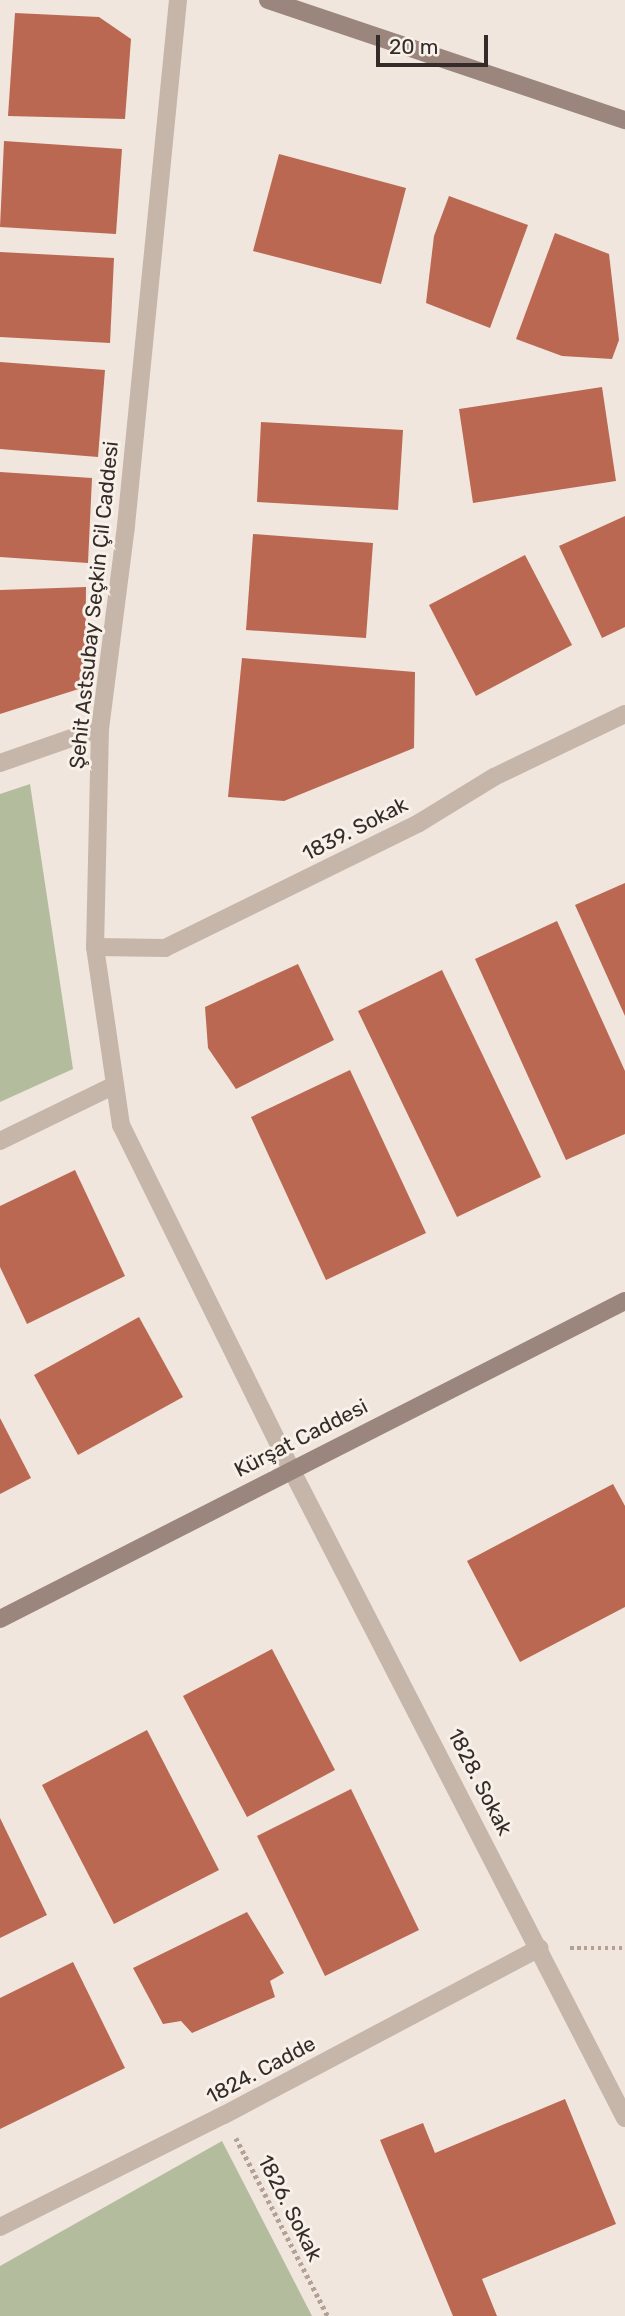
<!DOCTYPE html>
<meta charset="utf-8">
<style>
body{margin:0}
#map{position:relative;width:625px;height:2316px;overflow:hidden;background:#f0e6dd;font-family:Rubik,sans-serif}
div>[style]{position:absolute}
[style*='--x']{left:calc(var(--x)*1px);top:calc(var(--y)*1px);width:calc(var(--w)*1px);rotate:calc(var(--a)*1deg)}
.green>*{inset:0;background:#b3bd9e}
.building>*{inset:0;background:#ba6851}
.path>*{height:4.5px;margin-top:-2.25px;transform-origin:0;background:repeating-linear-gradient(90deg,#b2a194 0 3.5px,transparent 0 7px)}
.street>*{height:18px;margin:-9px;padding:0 9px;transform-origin:9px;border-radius:9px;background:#c6b6aa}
.secondary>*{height:18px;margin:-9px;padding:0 9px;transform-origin:9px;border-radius:9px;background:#9a867c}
span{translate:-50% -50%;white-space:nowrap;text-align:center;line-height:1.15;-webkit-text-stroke:6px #f8f1e9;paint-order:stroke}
.street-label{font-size:21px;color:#352c29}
.scale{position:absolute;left:376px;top:35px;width:112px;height:32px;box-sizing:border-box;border:4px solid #352c29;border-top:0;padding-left:9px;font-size:21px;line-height:24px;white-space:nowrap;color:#352c29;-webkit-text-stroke:5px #f8f1e9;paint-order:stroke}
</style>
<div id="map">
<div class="green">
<div style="clip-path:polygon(30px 784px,73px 1069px,0 1102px,0 794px)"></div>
<div style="clip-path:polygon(222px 2141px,312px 2316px,0 2316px,0 2266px)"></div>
</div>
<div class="building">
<div style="clip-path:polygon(15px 13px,99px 17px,131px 39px,125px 119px,8px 116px)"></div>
<div style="clip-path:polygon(4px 141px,122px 149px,116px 234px,0 227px)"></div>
<div style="clip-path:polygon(279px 154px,406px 188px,381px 284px,253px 251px)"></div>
<div style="clip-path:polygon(449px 196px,528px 225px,490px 328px,426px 303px,434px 236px)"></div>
<div style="clip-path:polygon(555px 233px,609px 254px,619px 340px,612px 359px,562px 356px,516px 339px)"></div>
<div style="clip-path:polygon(0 252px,114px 258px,110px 343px,0 337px)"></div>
<div style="clip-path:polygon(0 362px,105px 370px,98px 457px,0 449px)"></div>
<div style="clip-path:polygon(602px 387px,616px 481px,473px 503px,459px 409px)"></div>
<div style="clip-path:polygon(261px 422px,403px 430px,398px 510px,257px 502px)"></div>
<div style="clip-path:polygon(0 472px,92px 478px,88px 563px,0 557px)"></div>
<div style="clip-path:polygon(625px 516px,625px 627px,602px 638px,559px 546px)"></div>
<div style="clip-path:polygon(253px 534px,373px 543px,366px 638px,246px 630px)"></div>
<div style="clip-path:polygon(525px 555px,572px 645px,476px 696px,429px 605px)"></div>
<div style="clip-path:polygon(86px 587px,85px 687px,0 714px,0 590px)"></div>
<div style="clip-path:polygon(242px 658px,415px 672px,414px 748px,284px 801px,228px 797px)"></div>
<div style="clip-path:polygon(625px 883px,625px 1016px,575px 905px)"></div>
<div style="clip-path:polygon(557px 921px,625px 1071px,625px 1134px,566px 1160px,475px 959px)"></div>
<div style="clip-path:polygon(298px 964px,334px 1040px,236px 1089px,208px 1048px,205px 1007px)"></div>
<div style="clip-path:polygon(442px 970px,541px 1177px,457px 1217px,358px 1011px)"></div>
<div style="clip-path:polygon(350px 1070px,426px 1233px,326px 1280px,251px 1117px)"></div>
<div style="clip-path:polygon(75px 1170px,125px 1276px,27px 1324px,0 1267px,0 1206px)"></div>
<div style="clip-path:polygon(139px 1317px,183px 1397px,78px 1455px,34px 1375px)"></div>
<div style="clip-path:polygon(0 1418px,31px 1478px,0 1494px)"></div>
<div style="clip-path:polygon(613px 1484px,625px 1506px,625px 1607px,520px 1662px,467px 1561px)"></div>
<div style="clip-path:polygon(272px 1649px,335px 1770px,247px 1817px,183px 1696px)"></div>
<div style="clip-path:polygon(147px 1730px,219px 1870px,114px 1924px,42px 1785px)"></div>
<div style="clip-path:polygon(351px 1789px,419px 1930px,325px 1976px,257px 1836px)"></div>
<div style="clip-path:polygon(0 1818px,47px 1915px,0 1938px)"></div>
<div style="clip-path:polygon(247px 1912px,284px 1973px,270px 1981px,275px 1997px,192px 2033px,181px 2021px,163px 2024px,133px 1968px)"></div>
<div style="clip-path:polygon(73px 1962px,125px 2068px,0 2129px,0 1998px)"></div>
<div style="clip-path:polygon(565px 2099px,616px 2224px,482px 2279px,497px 2316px,453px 2316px,380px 2140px,423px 2123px,435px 2153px)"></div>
</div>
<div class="path">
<div style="--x:570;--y:1948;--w:55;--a:0"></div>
<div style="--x:236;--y:2138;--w:200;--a:62.7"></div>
</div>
<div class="street">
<div style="--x:178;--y:0;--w:529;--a:95.65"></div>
<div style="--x:126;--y:526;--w:204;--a:97.3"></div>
<div style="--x:100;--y:728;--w:219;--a:91.3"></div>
<div style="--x:95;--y:947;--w:180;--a:81.7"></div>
<div style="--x:121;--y:1125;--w:384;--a:63.7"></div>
<div style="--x:291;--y:1469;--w:730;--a:62.77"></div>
<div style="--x:0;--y:763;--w:106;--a:-19.3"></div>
<div style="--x:95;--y:947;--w:70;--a:0.8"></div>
<div style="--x:165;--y:948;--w:283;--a:-26.2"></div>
<div style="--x:419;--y:823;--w:88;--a:-31.5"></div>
<div style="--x:494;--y:777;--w:145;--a:-25.7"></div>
<div style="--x:0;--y:1141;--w:128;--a:-26"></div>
<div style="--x:0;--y:2227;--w:250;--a:-26.6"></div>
<div style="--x:224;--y:2115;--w:357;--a:-27.9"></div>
</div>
<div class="secondary">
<div style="--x:268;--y:0;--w:377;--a:18.6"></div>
<div style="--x:0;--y:1619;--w:701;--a:-26.97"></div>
</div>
<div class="street-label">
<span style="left:94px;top:605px;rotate:-84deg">Şehit Astsubay Seçkin Çil Caddesi</span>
<span style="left:355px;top:829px;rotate:-27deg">1839. Sokak</span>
<span style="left:301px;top:1438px;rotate:-27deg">Kürşat Caddesi</span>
<span style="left:480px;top:1782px;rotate:63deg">1828. Sokak</span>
<span style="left:261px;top:2070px;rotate:-28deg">1824. Cadde</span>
<span style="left:290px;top:2208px;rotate:63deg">1826. Sokak</span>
</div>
<div class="scale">20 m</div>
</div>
